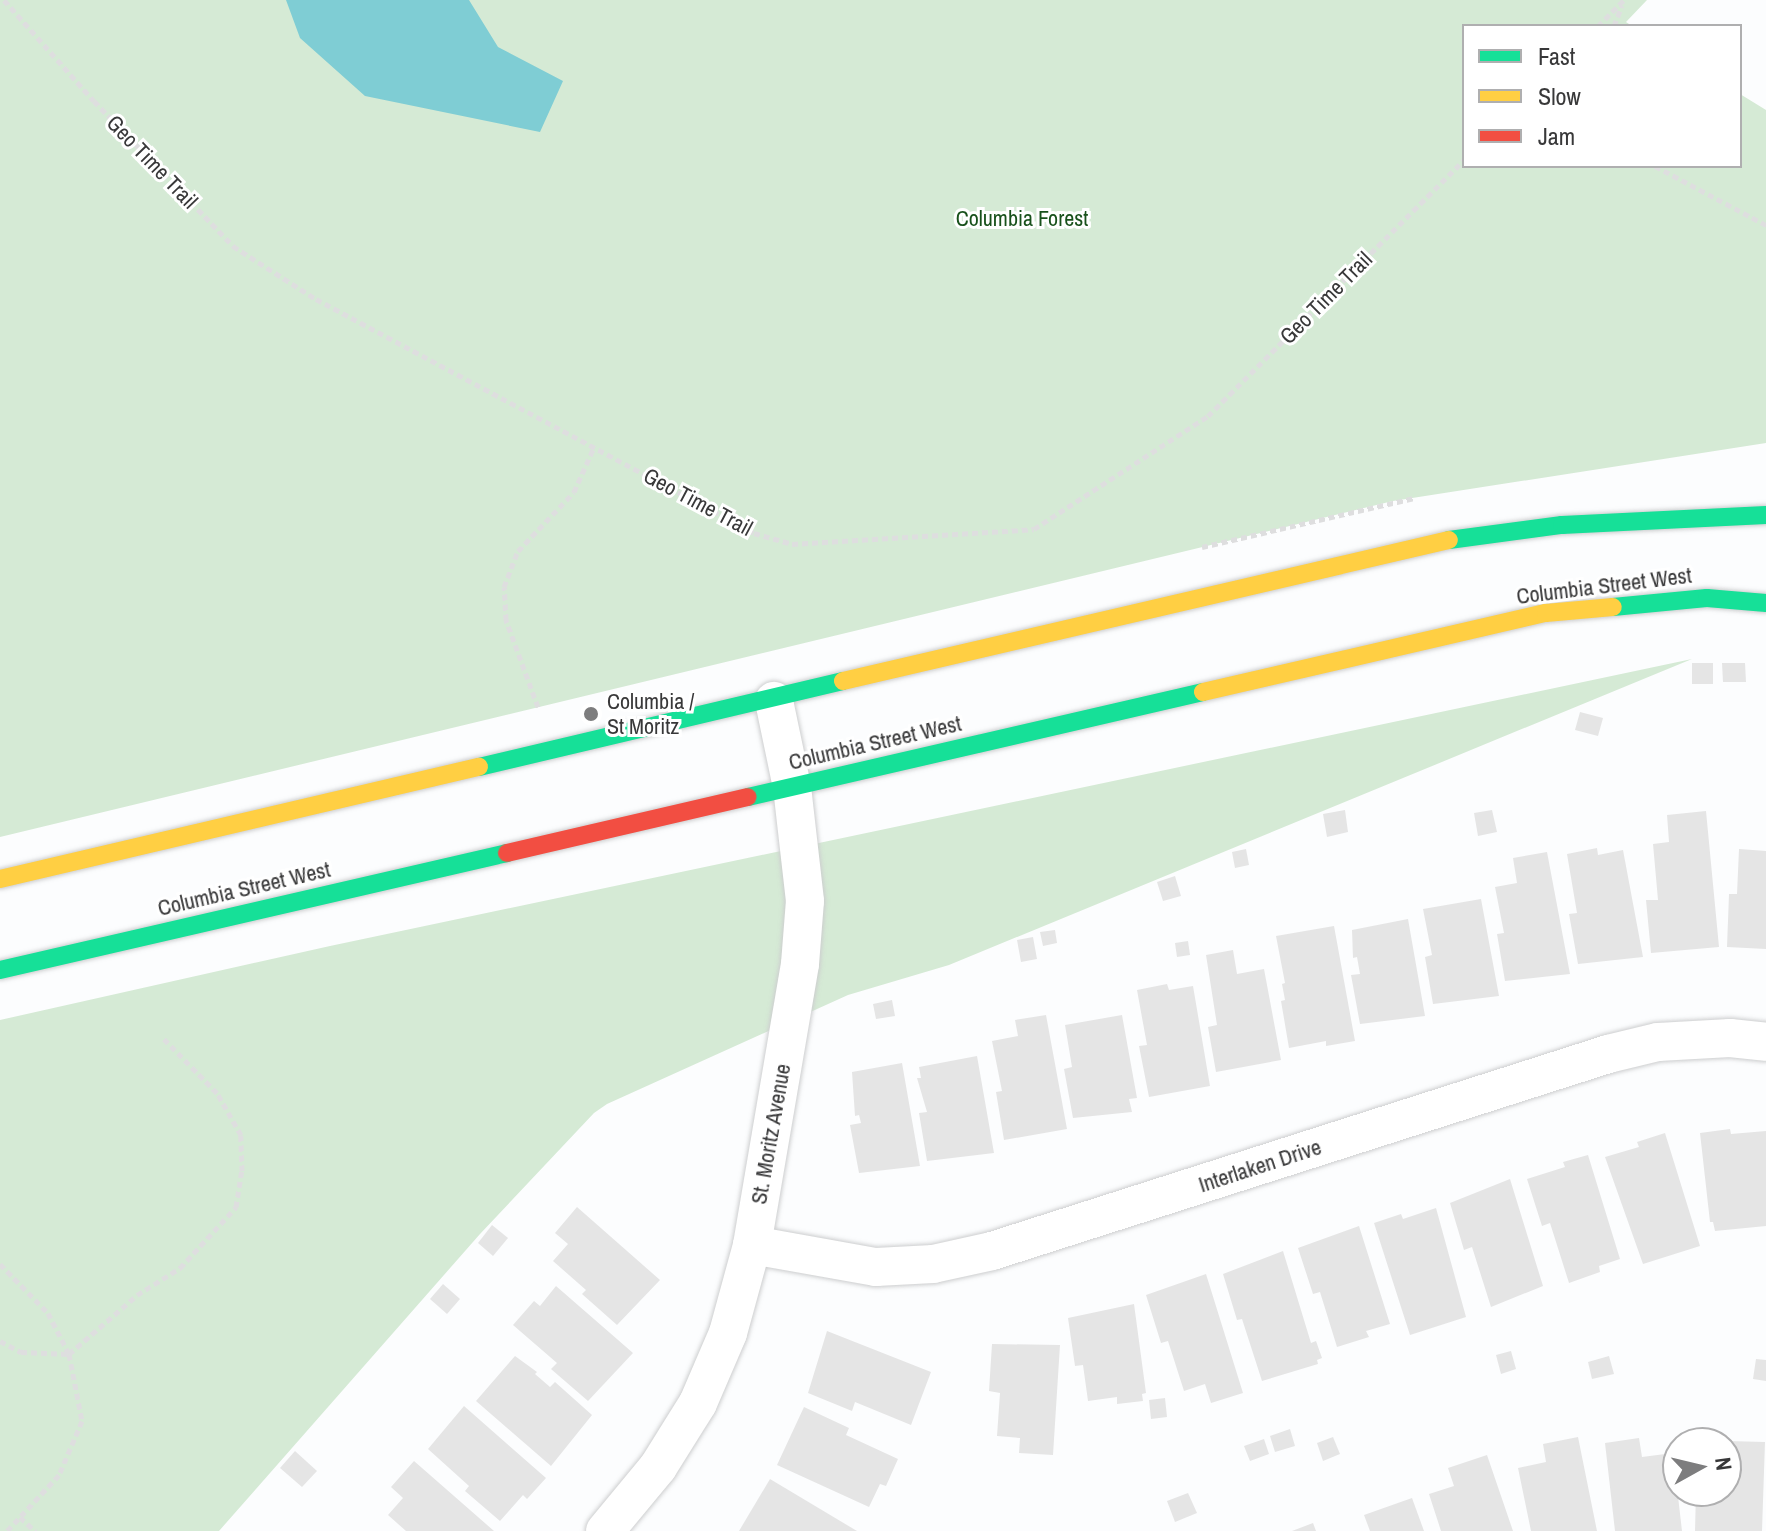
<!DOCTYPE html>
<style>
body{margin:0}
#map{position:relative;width:1766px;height:1531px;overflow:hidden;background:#fcfdfe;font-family:"Archivo Narrow",sans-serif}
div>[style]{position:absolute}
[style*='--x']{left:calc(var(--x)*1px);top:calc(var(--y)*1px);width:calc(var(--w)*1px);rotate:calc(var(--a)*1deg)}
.green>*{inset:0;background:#d5ead5}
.water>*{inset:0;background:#7fcdd4}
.building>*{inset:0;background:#e5e5e5}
.path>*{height:5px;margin-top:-2.5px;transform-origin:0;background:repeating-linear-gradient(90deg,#dededf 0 6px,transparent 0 10px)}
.roads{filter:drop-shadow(0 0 2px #cdcecf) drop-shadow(0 0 2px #cdcecf)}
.street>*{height:38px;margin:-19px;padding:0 19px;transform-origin:19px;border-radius:19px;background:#fff}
.fast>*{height:18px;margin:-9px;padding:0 9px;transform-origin:9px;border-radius:9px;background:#16e098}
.slow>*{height:18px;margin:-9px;padding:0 9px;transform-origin:9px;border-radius:9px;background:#ffcf43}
.jam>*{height:18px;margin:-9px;padding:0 9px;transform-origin:9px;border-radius:9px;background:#f24e42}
.dots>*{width:22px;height:22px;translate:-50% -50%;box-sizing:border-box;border:4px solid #fff;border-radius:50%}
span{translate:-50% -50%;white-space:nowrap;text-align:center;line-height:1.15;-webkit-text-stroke:6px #fff;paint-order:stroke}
.street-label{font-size:22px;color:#383839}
.park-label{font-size:22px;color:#18511b}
.poi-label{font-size:22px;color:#383839}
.left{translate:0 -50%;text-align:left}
.legend{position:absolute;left:1462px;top:24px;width:280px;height:144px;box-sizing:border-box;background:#fff;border:2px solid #afafb0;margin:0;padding:10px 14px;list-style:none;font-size:24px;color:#383839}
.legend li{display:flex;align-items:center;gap:16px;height:40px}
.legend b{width:40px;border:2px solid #afafb0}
.north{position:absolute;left:1662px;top:1427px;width:80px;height:80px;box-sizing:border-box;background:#fff;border:2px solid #afafb0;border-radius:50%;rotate:82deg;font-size:22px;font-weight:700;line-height:32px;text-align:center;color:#383839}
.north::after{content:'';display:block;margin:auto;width:28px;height:36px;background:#7d7d7e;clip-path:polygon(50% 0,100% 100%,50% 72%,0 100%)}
</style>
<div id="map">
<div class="green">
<div style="clip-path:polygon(0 0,1647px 0,1626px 22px,1632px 26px,1464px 26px,1464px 166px,1740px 166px,1740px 94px,1766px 110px,1766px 443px,1393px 501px,0 837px)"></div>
<div style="clip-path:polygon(1692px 659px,949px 965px,848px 995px,607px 1104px,594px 1113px,480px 1234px,219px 1531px,0 1531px,0 1020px,330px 946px)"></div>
</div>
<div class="water">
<div style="clip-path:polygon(286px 0,469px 0,498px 47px,563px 81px,540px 132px,365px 96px,300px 38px)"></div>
</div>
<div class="building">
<div style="clip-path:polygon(1692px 663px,1713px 663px,1713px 684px,1692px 684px)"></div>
<div style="clip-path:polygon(1722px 663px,1745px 663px,1746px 682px,1723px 682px)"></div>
<div style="clip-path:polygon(1580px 712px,1603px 718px,1598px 736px,1575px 730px)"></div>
<div style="clip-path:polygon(1345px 810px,1348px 832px,1327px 837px,1323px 814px)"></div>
<div style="clip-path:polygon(1492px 810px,1497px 832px,1478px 836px,1474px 813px)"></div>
<div style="clip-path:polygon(1706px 811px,1719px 947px,1651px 953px,1646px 900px,1658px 900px,1653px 844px,1669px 842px,1667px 815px)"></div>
<div style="clip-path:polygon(1597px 848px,1598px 855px,1623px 850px,1643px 957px,1578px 964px,1569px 914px,1577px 913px,1567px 854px)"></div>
<div style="clip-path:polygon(1246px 849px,1249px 865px,1235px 868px,1232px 852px)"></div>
<div style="clip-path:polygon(1739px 849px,1766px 851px,1766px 949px,1727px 947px,1729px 894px,1737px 894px)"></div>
<div style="clip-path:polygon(1547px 852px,1570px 974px,1505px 981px,1497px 934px,1504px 933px,1495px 887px,1517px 883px,1513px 858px)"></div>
<div style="clip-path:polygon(1175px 876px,1181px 896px,1163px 901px,1157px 882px)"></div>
<div style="clip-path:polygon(1481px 899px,1499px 996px,1433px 1004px,1425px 957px,1432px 955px,1423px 909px)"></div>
<div style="clip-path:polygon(1408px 919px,1425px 1016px,1360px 1024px,1351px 975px,1360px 974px,1357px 957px,1353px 958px,1352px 930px)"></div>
<div style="clip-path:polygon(1334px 926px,1355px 1041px,1326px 1046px,1326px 1041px,1289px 1048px,1281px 1001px,1285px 1000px,1282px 984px,1285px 983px,1276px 936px)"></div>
<div style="clip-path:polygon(1055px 930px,1057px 943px,1043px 946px,1040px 932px)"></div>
<div style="clip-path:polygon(1033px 937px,1037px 959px,1021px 962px,1017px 940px)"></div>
<div style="clip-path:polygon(1188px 941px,1190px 955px,1177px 957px,1175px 943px)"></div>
<div style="clip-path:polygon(1233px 950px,1237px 974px,1264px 969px,1281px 1060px,1216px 1072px,1208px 1027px,1217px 1025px,1206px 955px)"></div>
<div style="clip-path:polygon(1167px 984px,1169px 990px,1193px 986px,1210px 1086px,1149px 1097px,1139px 1046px,1147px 1045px,1137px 990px)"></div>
<div style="clip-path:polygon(892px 1000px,895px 1016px,876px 1019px,873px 1004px)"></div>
<div style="clip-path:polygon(1046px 1015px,1067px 1129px,1004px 1140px,996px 1092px,1002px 1091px,992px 1041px,1018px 1036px,1015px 1020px)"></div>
<div style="clip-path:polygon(1122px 1015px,1137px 1098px,1129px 1099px,1132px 1112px,1073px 1118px,1064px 1069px,1072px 1067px,1065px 1025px)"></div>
<div style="clip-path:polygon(977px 1056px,994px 1153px,927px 1161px,919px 1113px,927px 1112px,917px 1078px,921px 1078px,919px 1067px)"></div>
<div style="clip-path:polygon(902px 1063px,920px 1166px,859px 1173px,850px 1125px,861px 1123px,859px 1115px,855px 1116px,852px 1072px)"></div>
<div style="clip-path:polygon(1730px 1129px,1731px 1134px,1766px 1131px,1766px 1226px,1715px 1231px,1713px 1222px,1710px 1222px,1700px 1133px)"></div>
<div style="clip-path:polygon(1665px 1133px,1700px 1246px,1643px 1264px,1605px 1157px,1639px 1147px,1637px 1142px)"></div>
<div style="clip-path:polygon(1588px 1155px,1620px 1259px,1599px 1266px,1600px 1272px,1569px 1283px,1550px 1223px,1542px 1226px,1527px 1179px,1565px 1167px,1563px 1162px)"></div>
<div style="clip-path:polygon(1510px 1179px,1543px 1286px,1491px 1307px,1472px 1247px,1464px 1250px,1450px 1203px)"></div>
<div style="clip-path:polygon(577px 1207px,660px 1280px,617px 1325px,582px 1294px,586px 1290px,553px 1261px,568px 1244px,555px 1233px)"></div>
<div style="clip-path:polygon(1436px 1208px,1466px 1317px,1410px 1335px,1374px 1223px,1401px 1214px,1403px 1219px)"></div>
<div style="clip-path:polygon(492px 1225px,508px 1238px,493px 1256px,478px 1243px)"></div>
<div style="clip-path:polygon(1359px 1226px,1390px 1324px,1366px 1331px,1369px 1337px,1337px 1347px,1320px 1292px,1313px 1294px,1298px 1248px)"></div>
<div style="clip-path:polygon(1283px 1251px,1311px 1343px,1316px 1341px,1322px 1358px,1317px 1360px,1318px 1364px,1262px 1381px,1242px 1319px,1237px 1320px,1223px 1274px)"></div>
<div style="clip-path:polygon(1206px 1274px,1243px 1393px,1211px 1403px,1205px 1384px,1184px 1391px,1168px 1341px,1161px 1343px,1146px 1295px)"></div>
<div style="clip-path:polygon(443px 1284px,460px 1299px,447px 1314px,430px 1299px)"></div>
<div style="clip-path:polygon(556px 1286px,633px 1353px,588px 1401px,551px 1369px,557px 1363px,513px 1325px,534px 1301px,540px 1306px)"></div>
<div style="clip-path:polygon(1134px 1304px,1146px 1393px,1142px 1394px,1143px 1401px,1117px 1404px,1117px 1397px,1088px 1401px,1083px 1365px,1075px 1366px,1068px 1318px)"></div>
<div style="clip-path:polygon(827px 1331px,931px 1372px,911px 1425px,855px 1402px,852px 1411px,808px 1393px)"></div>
<div style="clip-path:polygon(992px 1344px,1060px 1345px,1053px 1455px,1019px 1453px,1020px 1438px,997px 1436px,1000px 1393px,989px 1391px)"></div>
<div style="clip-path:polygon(1511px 1351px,1516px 1369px,1501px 1374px,1496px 1355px)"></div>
<div style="clip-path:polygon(515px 1356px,537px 1372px,535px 1374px,550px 1387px,555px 1382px,592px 1415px,551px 1466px,476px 1401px)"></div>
<div style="clip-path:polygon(1609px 1356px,1614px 1374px,1592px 1379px,1588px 1362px)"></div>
<div style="clip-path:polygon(1756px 1359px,1766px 1360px,1766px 1381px,1753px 1379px)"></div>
<div style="clip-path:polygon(1165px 1398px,1167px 1417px,1151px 1419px,1149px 1400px)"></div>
<div style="clip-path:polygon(464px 1406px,546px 1478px,527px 1499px,523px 1495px,500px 1521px,465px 1491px,469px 1486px,428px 1449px)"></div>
<div style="clip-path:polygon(804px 1407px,849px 1428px,846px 1435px,898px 1459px,886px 1486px,880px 1484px,869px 1507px,777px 1465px)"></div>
<div style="clip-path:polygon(1290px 1429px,1295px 1446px,1275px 1452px,1270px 1436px)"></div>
<div style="clip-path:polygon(1333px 1437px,1340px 1454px,1323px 1461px,1317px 1443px)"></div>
<div style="clip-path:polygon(1578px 1437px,1597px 1531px,1531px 1531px,1518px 1468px,1546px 1462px,1543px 1444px)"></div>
<div style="clip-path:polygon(1639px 1438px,1642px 1457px,1673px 1453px,1682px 1531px,1615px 1531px,1605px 1443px)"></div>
<div style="clip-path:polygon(1264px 1439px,1269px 1454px,1250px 1461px,1244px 1446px)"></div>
<div style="clip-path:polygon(1728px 1441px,1765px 1442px,1762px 1531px,1695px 1531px,1696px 1491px,1726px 1491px)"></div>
<div style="clip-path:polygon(295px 1451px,317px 1471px,302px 1487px,280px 1468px)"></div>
<div style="clip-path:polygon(1487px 1455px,1513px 1531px,1441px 1531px,1429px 1494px,1454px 1486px,1448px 1468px)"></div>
<div style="clip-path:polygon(414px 1461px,494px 1531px,406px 1531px,388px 1515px,403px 1498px,391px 1487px)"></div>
<div style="clip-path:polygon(770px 1479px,857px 1531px,739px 1531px)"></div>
<div style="clip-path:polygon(1188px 1493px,1197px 1513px,1175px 1522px,1167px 1501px)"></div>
<div style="clip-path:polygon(1412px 1498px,1424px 1531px,1370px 1531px,1364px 1515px)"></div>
<div style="clip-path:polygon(1313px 1523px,1316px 1531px,1292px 1531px)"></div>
</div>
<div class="path">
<div style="--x:4;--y:0;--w:135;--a:48.3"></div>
<div style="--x:94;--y:101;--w:201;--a:46.2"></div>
<div style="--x:233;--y:246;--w:98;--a:32.6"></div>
<div style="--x:316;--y:299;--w:497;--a:28.1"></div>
<div style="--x:754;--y:533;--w:40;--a:16"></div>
<div style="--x:792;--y:544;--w:242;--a:-3.5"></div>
<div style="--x:1034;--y:529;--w:207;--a:-33"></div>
<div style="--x:1208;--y:416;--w:362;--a:-45"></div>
<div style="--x:1598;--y:26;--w:37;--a:-45"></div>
<div style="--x:1614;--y:26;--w:22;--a:-69"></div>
<div style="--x:1655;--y:166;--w:126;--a:28"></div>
<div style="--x:1202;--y:547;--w:218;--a:-13"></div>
<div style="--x:538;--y:707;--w:93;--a:-110.2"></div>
<div style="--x:506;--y:620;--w:33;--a:-93"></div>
<div style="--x:504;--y:587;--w:39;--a:-69"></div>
<div style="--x:518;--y:551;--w:81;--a:-46.5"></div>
<div style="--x:574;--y:492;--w:49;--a:-66"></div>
<div style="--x:0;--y:1264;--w:69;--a:45.6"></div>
<div style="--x:48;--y:1313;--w:46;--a:62.9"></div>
<div style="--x:69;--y:1354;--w:68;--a:79"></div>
<div style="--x:82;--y:1421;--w:59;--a:113.1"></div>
<div style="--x:59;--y:1475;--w:76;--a:132.9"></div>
<div style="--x:0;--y:1341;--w:24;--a:28"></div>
<div style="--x:21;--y:1352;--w:48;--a:2.4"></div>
<div style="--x:69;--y:1354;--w:90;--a:-40.9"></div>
<div style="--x:137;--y:1295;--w:51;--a:-32.1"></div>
<div style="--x:180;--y:1268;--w:83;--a:-47.4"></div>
<div style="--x:236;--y:1207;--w:36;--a:-81"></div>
<div style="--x:242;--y:1171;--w:36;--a:-92"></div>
<div style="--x:241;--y:1135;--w:48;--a:-119.7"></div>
<div style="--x:217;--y:1093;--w:78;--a:-134.5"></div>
<div style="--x:20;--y:1517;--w:21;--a:43"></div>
</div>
<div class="roads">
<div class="street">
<div style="--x:752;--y:1245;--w:126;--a:10.1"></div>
<div style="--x:876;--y:1267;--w:57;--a:-3"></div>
<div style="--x:933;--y:1264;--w:60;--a:-12.4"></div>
<div style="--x:992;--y:1251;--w:647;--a:-17.73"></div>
<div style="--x:1608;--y:1054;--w:51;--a:-13.5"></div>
<div style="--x:1658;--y:1042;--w:72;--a:-3.2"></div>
<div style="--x:1730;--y:1038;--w:36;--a:6"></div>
<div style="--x:605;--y:1531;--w:83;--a:-50.4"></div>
<div style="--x:658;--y:1467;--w:75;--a:-58"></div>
<div style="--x:698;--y:1403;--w:76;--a:-66.8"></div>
<div style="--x:728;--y:1333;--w:91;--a:-74.7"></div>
<div style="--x:752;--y:1245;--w:285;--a:-80.3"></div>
<div style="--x:800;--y:964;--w:63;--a:-85.5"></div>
<div style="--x:805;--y:901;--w:115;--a:-96.5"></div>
<div style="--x:792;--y:787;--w:88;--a:-101.8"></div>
</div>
<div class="fast">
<div style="--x:1449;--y:540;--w:114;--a:-7.6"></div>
<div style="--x:1562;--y:525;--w:204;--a:-2.8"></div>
<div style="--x:1613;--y:607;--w:94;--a:-5.5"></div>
<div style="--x:1707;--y:598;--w:59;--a:4.8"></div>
<div style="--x:479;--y:767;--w:374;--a:-13.3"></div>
<div style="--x:748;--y:797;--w:467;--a:-13"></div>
<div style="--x:0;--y:970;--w:520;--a:-12.99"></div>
</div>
<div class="slow">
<div style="--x:843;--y:681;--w:622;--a:-13.1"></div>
<div style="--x:1203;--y:692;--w:352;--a:-13"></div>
<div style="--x:1546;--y:613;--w:67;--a:-5.1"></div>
<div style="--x:0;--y:879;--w:492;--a:-13.2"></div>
</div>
<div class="jam">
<div style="--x:507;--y:853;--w:247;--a:-13.1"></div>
</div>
</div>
<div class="dots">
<div style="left:591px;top:714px;background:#7d7d7e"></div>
</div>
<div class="street-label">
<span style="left:152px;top:162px;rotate:46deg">Geo Time Trail</span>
<span style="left:1326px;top:298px;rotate:-45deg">Geo Time Trail</span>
<span style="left:698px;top:502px;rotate:28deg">Geo Time Trail</span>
<span style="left:1604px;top:586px;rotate:-7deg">Columbia Street West</span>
<span style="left:875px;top:743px;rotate:-13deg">Columbia Street West</span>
<span style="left:244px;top:889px;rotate:-13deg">Columbia Street West</span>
<span style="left:771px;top:1134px;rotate:-80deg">St. Moritz Avenue</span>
<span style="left:1260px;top:1166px;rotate:-18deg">Interlaken Drive</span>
</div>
<div class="park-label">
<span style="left:1022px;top:219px">Columbia Forest</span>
</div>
<div class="poi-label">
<span class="left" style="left:607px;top:714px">Columbia /<br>St Moritz</span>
</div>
<ul class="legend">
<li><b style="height:10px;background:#16e098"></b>Fast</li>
<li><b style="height:10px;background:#ffcf43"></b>Slow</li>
<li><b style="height:10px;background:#f24e42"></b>Jam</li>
</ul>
<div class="north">N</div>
</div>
